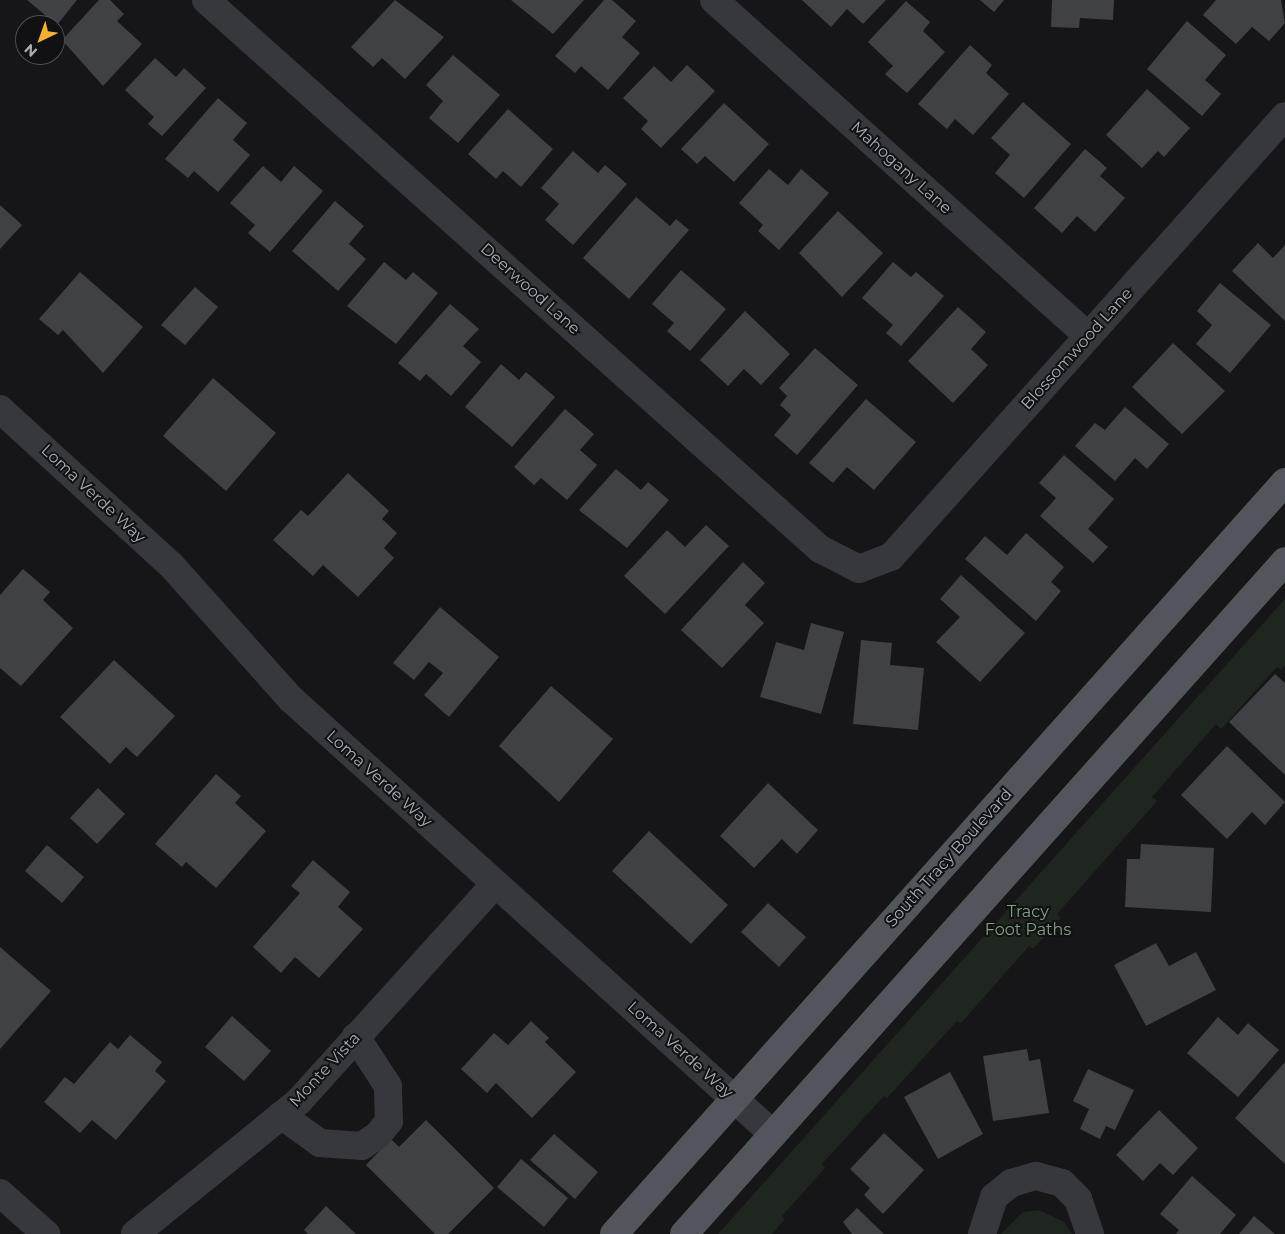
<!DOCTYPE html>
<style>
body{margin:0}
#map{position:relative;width:1285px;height:1234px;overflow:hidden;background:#161618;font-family:Montserrat,sans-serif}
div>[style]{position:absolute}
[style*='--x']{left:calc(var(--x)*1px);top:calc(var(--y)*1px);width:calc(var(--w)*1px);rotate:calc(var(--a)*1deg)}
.green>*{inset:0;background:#1e261f}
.building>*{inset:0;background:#404145}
.minor>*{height:28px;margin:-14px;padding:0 14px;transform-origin:14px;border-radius:14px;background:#37383d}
.major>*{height:28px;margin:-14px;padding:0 14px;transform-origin:14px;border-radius:14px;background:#53555c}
span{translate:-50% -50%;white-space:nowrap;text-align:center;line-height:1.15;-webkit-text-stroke:4px #111113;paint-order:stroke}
.street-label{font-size:16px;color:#a8adb8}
.park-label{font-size:16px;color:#7fa381}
.north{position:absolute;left:15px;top:15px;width:50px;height:50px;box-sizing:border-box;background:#111113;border:1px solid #4d4f55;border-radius:50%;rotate:222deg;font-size:14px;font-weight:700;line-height:20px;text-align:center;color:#a8adb8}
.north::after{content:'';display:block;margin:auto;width:18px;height:22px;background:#f2b134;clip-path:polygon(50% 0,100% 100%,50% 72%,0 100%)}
</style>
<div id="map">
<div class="green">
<div style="clip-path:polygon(1285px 599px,1285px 666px,1281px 670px,1277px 667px,1221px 729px,1216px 724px,1152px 797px,1157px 801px,1057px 914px,1061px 918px,1033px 949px,1029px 946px,961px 1023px,957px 1021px,887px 1098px,884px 1096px,822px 1164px,825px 1168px,782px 1216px,785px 1219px,772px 1234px,718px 1234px)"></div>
<div style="clip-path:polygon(1039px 1210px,1064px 1222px,1072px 1234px,1001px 1234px,1023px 1212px)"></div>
</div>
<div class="building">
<div style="clip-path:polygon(27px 0,77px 0,57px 25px)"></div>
<div style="clip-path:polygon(99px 0,110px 0,124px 14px,117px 21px,142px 44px,103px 86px,62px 40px)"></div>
<div style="clip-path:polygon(395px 0,444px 37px,405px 79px,382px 58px,373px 67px,351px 47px)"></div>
<div style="clip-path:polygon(511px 0,584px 0,553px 34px)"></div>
<div style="clip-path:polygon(604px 0,612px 0,636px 21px,622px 37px,640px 53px,608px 90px,581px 66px,575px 73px,555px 56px)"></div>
<div style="clip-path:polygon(802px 0,886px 0,863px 24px,847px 9px,831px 27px)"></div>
<div style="clip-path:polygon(980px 0,1004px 0,994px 12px)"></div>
<div style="clip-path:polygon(1052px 0,1114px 0,1113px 20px,1080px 18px,1079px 28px,1051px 27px)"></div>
<div style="clip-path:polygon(1216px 0,1281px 0,1285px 23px,1269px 41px,1252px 27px,1236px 44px,1203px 15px)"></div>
<div style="clip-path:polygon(906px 1px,930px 22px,923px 31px,945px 52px,907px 93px,885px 74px,893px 66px,868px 42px)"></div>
<div style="clip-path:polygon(1187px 21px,1226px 55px,1205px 80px,1221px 94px,1202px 116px,1147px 69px)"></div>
<div style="clip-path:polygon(970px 45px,992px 65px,986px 73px,1009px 94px,973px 135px,955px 119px,947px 129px,918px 104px)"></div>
<div style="clip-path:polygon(453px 55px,500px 95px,458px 143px,429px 118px,443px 101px,426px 85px)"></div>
<div style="clip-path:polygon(155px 58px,176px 77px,184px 68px,206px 88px,162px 136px,148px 124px,154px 117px,125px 90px)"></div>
<div style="clip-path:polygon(687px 65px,715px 91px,661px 148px,641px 129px,648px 121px,623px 98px,654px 66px,671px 82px)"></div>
<div style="clip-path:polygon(1147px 89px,1190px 128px,1164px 157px,1158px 151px,1142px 168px,1106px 135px)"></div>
<div style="clip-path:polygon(218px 98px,247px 123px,233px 140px,250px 155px,218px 192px,194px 171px,188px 178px,165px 159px)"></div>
<div style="clip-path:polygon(1023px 102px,1071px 144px,1024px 198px,995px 173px,1010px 155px,991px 138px)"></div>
<div style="clip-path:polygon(724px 103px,769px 144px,734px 182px,705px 156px,697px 164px,681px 149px)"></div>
<div style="clip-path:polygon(508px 109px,553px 149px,521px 187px,503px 171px,496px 179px,468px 154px)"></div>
<div style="clip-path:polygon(1085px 149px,1107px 168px,1100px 176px,1125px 198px,1095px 232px,1077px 216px,1062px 233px,1034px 208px)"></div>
<div style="clip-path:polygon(573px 151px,598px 173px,605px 165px,627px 184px,573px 245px,545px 220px,559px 204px,541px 188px)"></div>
<div style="clip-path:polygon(263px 166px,281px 182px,294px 166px,323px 191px,270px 252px,248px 233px,255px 225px,230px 203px)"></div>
<div style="clip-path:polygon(769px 169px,788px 185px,801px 169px,829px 193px,779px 250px,758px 231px,763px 225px,739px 203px)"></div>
<div style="clip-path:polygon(636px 197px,670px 226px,676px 219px,689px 230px,629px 299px,583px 258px)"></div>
<div style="clip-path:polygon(335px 201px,364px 226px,349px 244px,366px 259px,338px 291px,292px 251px)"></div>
<div style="clip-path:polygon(0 205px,22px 225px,0 249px)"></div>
<div style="clip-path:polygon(838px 211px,883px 253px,842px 297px,799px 253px)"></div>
<div style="clip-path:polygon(1258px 243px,1273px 258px,1285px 245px,1285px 321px,1232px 271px)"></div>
<div style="clip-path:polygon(384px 262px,406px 280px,413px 272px,438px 293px,396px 344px,347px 306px)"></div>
<div style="clip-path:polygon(893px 262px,911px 277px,916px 272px,944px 296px,901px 346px,886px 333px,893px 325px,862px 298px)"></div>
<div style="clip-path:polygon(681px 270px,726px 309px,690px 351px,667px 331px,674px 323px,652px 304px)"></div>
<div style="clip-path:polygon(80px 272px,143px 327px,103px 373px,63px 330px,58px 335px,39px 319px)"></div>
<div style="clip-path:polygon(1220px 283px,1271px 325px,1230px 373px,1196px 344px,1212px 325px,1197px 311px)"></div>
<div style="clip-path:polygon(195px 287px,218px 307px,185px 345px,161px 325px)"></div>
<div style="clip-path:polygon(450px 304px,479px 329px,463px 346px,481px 362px,451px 396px,426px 374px,420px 381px,398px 363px)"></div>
<div style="clip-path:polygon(958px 307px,986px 332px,971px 349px,988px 365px,953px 403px,908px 361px)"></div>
<div style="clip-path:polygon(745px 311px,790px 354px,761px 385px,744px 369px,728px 386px,700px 360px)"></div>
<div style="clip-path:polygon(1173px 343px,1225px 391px,1182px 434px,1132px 387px)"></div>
<div style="clip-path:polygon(815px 348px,858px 385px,797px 455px,774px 435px,791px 415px,780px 405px,787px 396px,779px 388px)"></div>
<div style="clip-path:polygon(501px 364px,519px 380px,526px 372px,555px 397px,512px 447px,465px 407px)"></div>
<div style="clip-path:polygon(213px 378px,276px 433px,226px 491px,163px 436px)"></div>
<div style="clip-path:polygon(866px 399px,916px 442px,874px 490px,847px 467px,833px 483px,809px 463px)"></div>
<div style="clip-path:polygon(1125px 407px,1169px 444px,1147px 469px,1135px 458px,1115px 481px,1075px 446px,1095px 423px,1105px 430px)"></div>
<div style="clip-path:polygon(565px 409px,594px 434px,580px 450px,597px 465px,567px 500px,541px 478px,534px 485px,514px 467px)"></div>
<div style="clip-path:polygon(1064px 455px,1114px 499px,1088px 529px,1108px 547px,1093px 563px,1040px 516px,1056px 498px,1039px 483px)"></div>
<div style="clip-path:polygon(616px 469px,641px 490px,648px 482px,669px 500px,627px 548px,579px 510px)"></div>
<div style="clip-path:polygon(348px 473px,389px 511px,382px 519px,397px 533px,384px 548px,394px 558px,358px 597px,323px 565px,313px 576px,273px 540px,301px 510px,308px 516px)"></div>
<div style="clip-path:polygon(706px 525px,729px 546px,665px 614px,624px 576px,667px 530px,685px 547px)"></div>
<div style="clip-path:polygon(1026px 533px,1064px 567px,1051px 582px,1061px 591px,1036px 621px,965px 559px,985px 536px,1007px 555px)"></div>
<div style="clip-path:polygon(743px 562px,765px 583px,745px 605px,764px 623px,722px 668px,681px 630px)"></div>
<div style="clip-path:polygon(23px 569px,50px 592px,43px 600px,73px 628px,21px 686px,0 668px,0 595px)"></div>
<div style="clip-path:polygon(961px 575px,1025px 633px,980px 682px,936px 642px,960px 617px,940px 599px)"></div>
<div style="clip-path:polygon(440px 607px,499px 657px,449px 717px,424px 695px,443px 673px,429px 662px,414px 680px,393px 663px)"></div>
<div style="clip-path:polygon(811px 623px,844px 632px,821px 714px,760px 697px,776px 642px,804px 650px)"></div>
<div style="clip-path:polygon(861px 640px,892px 643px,890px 665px,924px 668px,918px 730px,853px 724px)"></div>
<div style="clip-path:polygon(114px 660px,175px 716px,137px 757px,126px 747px,110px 764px,60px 717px)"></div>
<div style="clip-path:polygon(1275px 674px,1285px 683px,1285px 775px,1229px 722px)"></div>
<div style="clip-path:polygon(551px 686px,613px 739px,559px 802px,499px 746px)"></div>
<div style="clip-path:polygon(1227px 746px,1285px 802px,1265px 825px,1252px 812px,1227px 839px,1181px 795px)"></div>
<div style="clip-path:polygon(216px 774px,241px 796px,235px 803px,266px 831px,216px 888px,186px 862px,182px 867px,155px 844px)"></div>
<div style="clip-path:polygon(768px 783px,818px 830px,797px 854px,782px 839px,754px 868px,720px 836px)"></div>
<div style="clip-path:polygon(98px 788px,125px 814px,97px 844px,70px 818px)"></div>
<div style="clip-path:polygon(649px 831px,728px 905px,691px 944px,612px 871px)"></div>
<div style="clip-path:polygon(1141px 844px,1214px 848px,1211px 912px,1125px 907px,1127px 859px,1140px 859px)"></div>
<div style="clip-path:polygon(47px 845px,84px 877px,62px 903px,25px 871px)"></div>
<div style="clip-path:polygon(313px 860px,350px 892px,338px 907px,363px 929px,319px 978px,295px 957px,281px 973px,253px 947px,300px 893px,291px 886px)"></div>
<div style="clip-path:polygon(768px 903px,806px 937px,779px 967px,741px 932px)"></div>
<div style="clip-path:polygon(1156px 943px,1169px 966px,1196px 952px,1216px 990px,1146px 1026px,1114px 965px)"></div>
<div style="clip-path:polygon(0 947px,51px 991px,0 1049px)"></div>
<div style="clip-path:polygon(232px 1016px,271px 1051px,244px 1081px,205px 1047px)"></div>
<div style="clip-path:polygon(1218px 1017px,1238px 1035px,1248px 1023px,1279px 1050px,1238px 1097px,1187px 1053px)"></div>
<div style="clip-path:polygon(531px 1021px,549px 1038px,545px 1042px,576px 1072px,532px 1118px,496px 1083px,487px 1093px,461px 1069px,494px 1033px,508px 1045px)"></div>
<div style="clip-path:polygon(130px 1035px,162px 1062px,155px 1071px,166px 1081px,116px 1140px,92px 1120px,80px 1133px,44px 1102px,65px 1077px,74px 1084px,110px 1042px,118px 1049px)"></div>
<div style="clip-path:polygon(1027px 1049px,1029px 1061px,1040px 1059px,1049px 1113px,993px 1121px,983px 1056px)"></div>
<div style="clip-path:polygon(1285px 1062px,1285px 1164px,1235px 1118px)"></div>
<div style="clip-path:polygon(1088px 1069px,1134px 1090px,1115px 1130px,1106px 1126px,1100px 1139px,1080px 1129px,1089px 1109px,1073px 1101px)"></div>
<div style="clip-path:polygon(950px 1072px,983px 1134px,938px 1159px,904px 1097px)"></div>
<div style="clip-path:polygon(1159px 1110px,1198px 1148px,1173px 1175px,1160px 1163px,1143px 1181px,1116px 1155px)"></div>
<div style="clip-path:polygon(426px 1120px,494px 1188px,448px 1234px,435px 1234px,366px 1165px,391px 1139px,399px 1147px)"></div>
<div style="clip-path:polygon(884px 1133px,924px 1170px,883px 1214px,864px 1195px,870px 1188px,850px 1169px)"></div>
<div style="clip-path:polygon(554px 1134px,598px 1172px,575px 1199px,530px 1160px)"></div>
<div style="clip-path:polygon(521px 1159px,568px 1198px,544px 1227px,497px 1187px)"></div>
<div style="clip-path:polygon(1192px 1176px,1236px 1215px,1220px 1234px,1176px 1234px,1179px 1230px,1160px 1214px)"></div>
<div style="clip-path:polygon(326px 1206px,356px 1234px,308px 1234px,304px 1230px)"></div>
<div style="clip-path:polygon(857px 1208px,884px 1234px,852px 1234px,843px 1222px)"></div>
<div style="clip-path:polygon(1254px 1216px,1275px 1234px,1239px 1234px)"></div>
</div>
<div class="minor">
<div style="--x:206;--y:0;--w:824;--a:41.8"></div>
<div style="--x:820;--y:549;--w:44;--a:27.1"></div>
<div style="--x:859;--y:569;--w:34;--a:-21"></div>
<div style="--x:891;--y:557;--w:591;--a:-48.22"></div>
<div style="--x:714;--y:0;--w:503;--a:41.94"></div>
<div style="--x:0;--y:409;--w:231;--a:42.4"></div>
<div style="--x:171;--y:565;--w:180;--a:48.2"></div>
<div style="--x:291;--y:699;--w:649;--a:42.07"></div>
<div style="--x:281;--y:1115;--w:48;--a:35.7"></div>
<div style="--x:320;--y:1143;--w:42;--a:4.1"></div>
<div style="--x:362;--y:1146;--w:19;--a:-35"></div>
<div style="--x:378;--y:1135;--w:18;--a:-52"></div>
<div style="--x:389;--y:1121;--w:35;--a:-92"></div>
<div style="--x:388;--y:1086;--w:59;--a:-123.1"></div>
<div style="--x:0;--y:1193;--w:62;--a:41.7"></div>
<div style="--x:135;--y:1234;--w:211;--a:-39"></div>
<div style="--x:299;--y:1101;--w:292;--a:-47.9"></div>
<div style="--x:982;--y:1234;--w:39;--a:-72"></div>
<div style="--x:994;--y:1197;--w:22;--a:-39"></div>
<div style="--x:1011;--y:1183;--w:26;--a:-16"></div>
<div style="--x:1036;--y:1176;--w:27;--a:15"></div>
<div style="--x:1062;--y:1183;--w:23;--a:45"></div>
<div style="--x:1078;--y:1199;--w:37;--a:71"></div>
</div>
<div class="major">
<div style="--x:614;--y:1234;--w:1008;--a:-48.26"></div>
<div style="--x:684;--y:1234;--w:902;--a:-48.23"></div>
</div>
<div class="street-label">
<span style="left:901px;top:168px;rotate:42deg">Mahogany Lane</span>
<span style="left:530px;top:289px;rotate:42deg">Deerwood Lane</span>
<span style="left:1077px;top:349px;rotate:-48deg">Blossomwood Lane</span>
<span style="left:93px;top:494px;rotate:43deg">Loma Verde Way</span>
<span style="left:379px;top:779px;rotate:42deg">Loma Verde Way</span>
<span style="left:949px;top:858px;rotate:-48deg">South Tracy Boulevard</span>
<span style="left:680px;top:1050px;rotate:42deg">Loma Verde Way</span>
<span style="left:325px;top:1070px;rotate:-47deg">Monte Vista</span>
</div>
<div class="park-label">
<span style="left:1028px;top:921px">Tracy<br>Foot Paths</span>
</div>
<div class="north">N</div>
</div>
